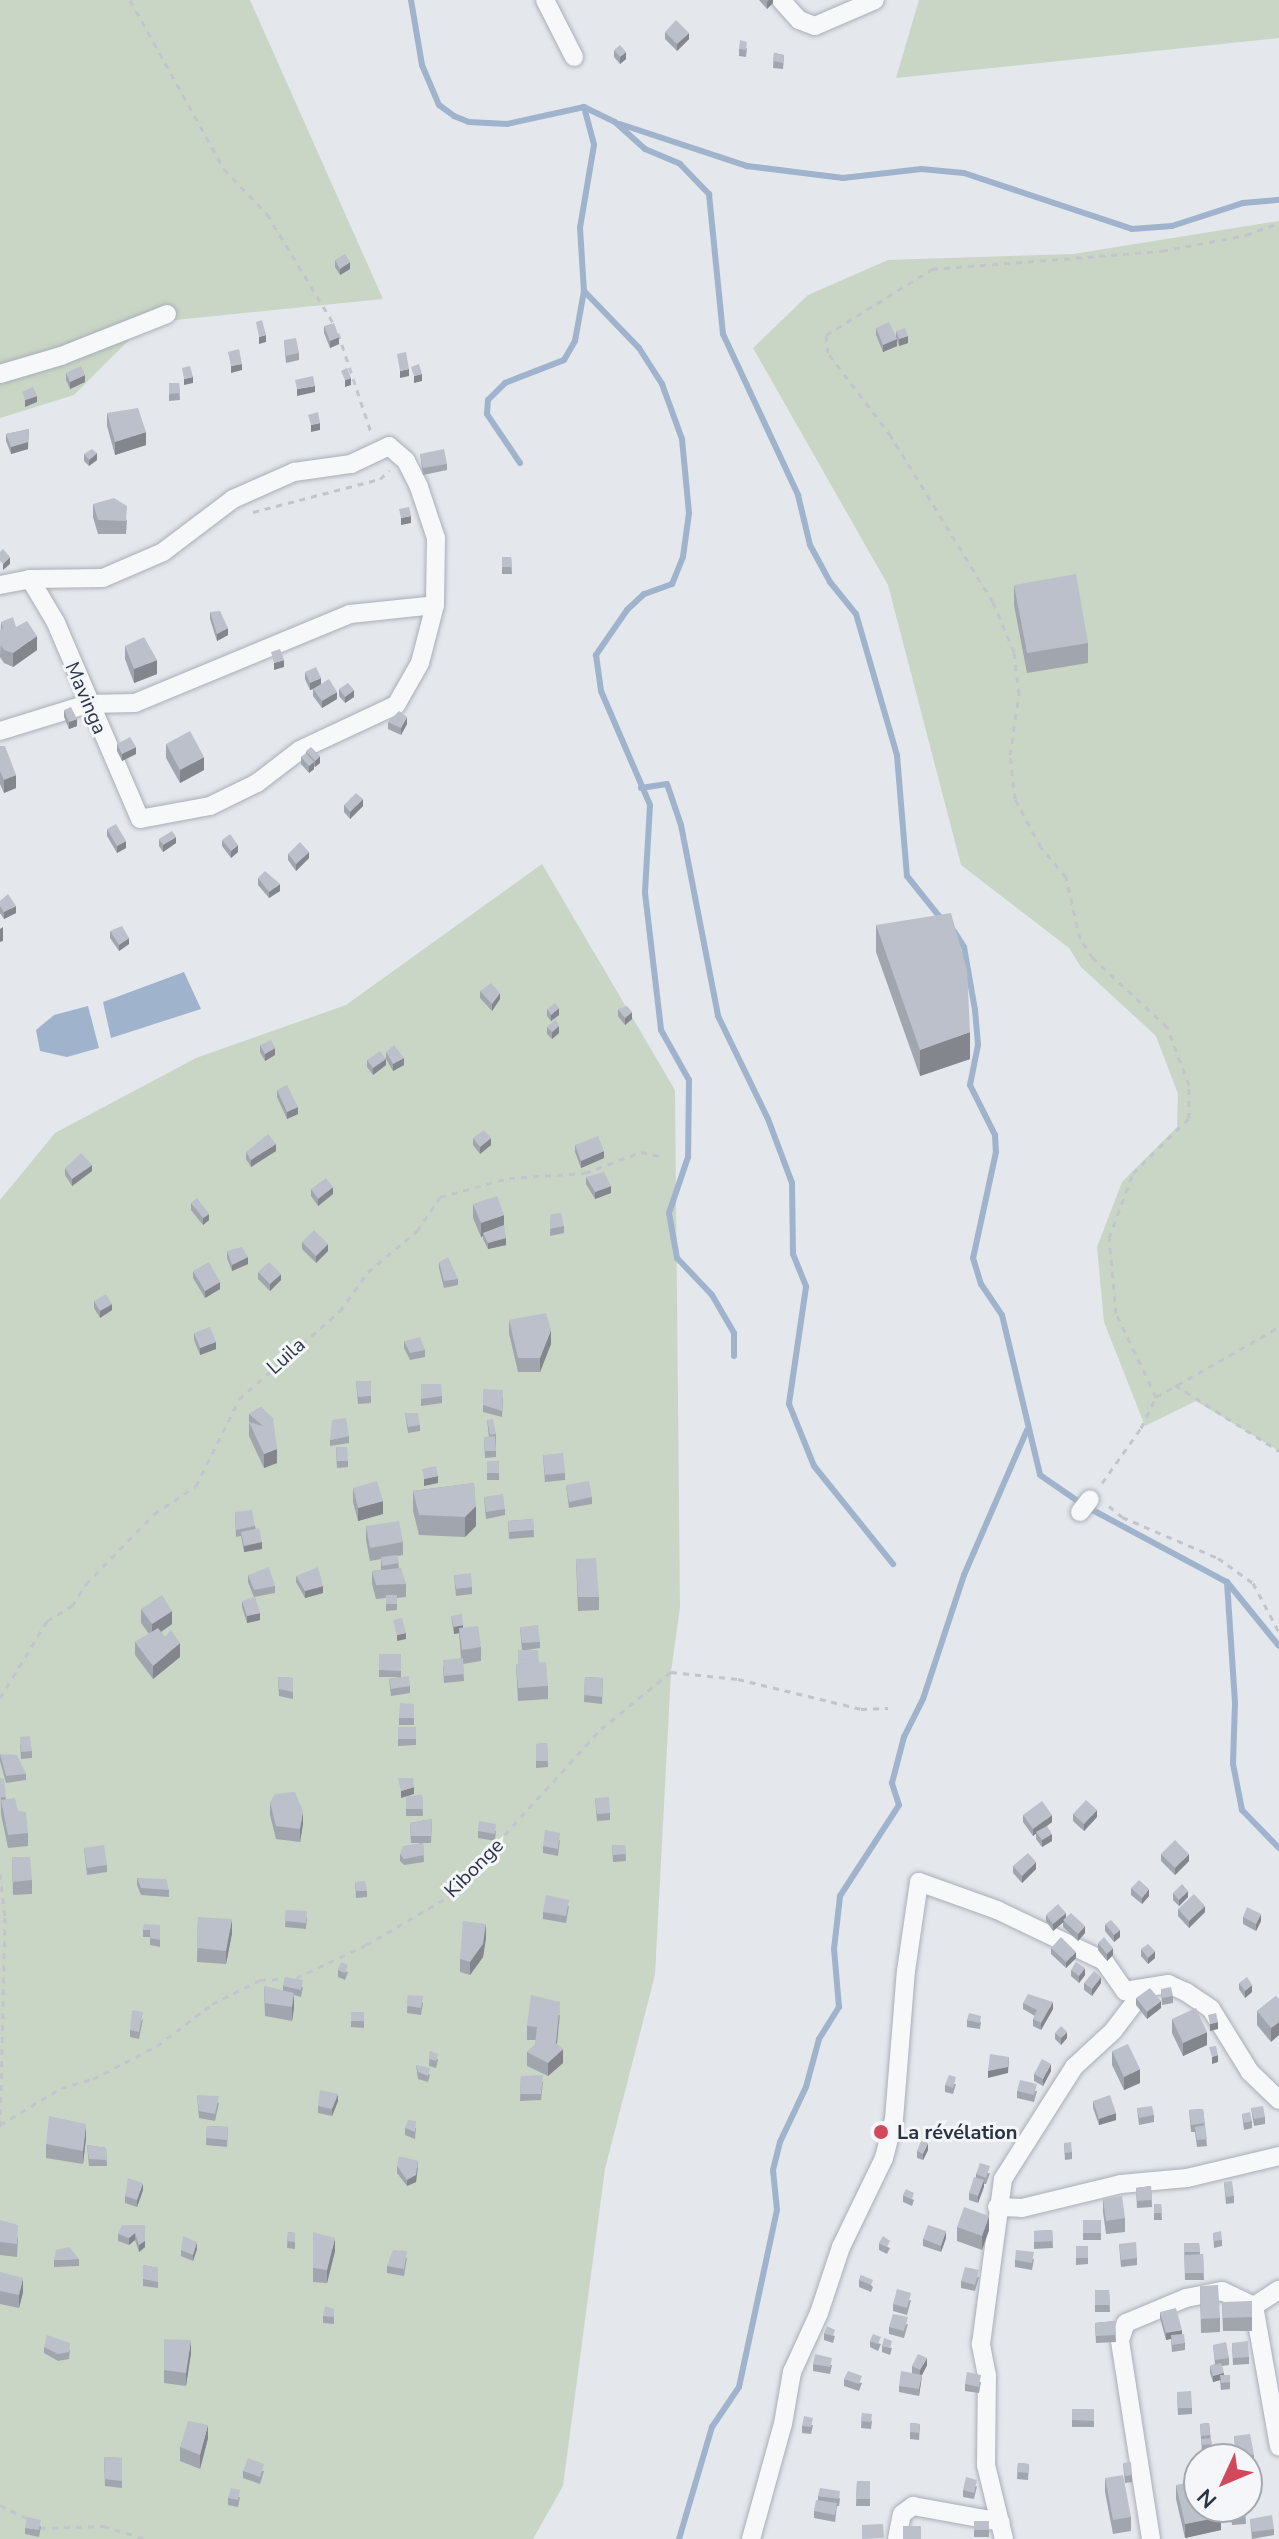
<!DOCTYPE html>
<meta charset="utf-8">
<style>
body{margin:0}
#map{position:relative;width:1279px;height:2539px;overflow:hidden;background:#e4e7ec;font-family:"Nunito Sans",sans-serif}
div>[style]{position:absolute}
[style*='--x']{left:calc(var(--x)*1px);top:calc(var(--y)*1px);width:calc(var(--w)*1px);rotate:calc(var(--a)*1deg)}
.green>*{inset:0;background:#c9d6c5}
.water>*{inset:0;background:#9fb4cc}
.stream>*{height:6px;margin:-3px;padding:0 3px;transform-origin:3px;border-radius:3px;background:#9fb4cc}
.path>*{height:3px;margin-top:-1.5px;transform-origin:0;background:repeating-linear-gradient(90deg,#c2c5cb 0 6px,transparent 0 12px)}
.roads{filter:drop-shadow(0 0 2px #a9aeb7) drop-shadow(0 0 2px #a9aeb7)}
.minor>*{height:18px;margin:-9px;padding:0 9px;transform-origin:9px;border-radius:9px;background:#f7f8fa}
.wall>*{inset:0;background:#a1a5ae}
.shaded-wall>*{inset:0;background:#83868d}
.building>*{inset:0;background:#bbc0ca}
.dots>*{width:22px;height:22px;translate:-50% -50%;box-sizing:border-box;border:4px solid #f4f6f9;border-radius:50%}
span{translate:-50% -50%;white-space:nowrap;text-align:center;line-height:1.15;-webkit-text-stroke:6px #f4f6f9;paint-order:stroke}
.street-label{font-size:20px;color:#2b3445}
.poi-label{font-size:20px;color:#2b3445;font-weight:700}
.left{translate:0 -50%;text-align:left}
.north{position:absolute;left:1183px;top:2443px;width:80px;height:80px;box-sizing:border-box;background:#f4f6f9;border:2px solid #a4a8b1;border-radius:50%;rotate:226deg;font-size:22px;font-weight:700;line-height:32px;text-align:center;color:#2b3445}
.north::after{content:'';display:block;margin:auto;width:28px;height:36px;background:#d1495b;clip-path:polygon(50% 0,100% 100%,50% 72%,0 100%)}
</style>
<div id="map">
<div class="green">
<div style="clip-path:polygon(0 0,250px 0,383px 299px,146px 323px,74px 395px,0 418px)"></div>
<div style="clip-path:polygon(919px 0,1279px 0,1279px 38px,896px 78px)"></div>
<div style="clip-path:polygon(1279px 221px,1279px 1451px,1196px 1401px,1145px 1426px,1104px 1322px,1097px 1247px,1122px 1182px,1177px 1127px,1178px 1094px,1156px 1036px,1081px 967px,1069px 948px,961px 865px,888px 585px,753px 348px,808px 295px,888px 260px,1073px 254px)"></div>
<div style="clip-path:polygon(542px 864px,675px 1090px,680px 1607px,671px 1672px,655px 1975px,605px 2169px,563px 2486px,533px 2539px,0 2539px,0 1200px,55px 1133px,196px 1058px,346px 1005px)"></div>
</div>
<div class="water">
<div style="clip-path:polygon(184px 972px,201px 1009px,111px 1038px,103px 1002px)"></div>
<div style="clip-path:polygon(88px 1006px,99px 1048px,67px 1057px,40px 1051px,36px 1030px,54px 1015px)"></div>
</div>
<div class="stream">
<div style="--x:411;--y:0;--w:66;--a:80.4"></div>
<div style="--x:422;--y:65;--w:43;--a:67"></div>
<div style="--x:439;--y:105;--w:19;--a:36"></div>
<div style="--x:454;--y:116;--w:16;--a:22"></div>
<div style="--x:469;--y:122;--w:38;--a:3"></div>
<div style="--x:507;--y:124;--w:79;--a:-12.4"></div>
<div style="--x:584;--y:107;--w:34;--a:26"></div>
<div style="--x:615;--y:122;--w:40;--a:42"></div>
<div style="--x:645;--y:149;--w:38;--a:23"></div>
<div style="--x:680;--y:164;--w:42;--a:46"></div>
<div style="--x:709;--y:194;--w:141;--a:84.3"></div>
<div style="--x:723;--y:334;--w:178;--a:65"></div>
<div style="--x:798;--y:495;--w:51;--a:76.5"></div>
<div style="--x:810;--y:545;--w:42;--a:61.6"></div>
<div style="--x:830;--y:582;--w:41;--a:50.9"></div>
<div style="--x:856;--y:614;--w:147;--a:73.8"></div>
<div style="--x:897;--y:755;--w:121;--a:85.3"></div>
<div style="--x:907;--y:876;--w:58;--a:51.3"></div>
<div style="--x:584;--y:107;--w:39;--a:75"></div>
<div style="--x:594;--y:145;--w:84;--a:99.6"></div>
<div style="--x:580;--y:228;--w:63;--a:86.4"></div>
<div style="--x:584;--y:291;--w:79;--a:46"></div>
<div style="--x:639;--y:348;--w:43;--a:57.4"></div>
<div style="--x:662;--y:384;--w:59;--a:70"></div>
<div style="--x:682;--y:439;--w:74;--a:84.6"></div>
<div style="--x:689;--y:513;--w:44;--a:97.8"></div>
<div style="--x:683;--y:557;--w:29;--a:112"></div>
<div style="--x:672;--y:584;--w:30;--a:160"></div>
<div style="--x:644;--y:594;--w:23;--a:137"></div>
<div style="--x:627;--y:610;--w:55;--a:124.6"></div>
<div style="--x:596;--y:655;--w:36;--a:82"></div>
<div style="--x:601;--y:691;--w:124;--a:66.7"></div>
<div style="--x:650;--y:805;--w:88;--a:93.3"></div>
<div style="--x:645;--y:893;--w:138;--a:83.3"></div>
<div style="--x:661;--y:1030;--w:57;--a:60.8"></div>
<div style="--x:689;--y:1080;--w:77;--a:90.7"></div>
<div style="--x:688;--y:1157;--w:59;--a:108.7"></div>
<div style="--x:669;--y:1213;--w:46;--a:79.9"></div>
<div style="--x:677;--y:1258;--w:51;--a:46.6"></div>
<div style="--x:712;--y:1295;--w:44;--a:59.9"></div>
<div style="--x:734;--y:1333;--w:23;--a:90"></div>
<div style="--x:620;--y:124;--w:134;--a:18.3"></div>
<div style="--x:747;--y:166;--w:97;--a:7.1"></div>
<div style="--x:843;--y:178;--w:79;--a:-6.6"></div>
<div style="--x:921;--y:169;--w:43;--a:5.3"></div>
<div style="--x:964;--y:173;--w:177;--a:18.4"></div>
<div style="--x:1132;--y:229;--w:40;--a:-4.3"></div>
<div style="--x:1172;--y:226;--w:75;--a:-17.9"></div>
<div style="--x:1243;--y:203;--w:36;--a:-5"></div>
<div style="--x:520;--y:463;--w:59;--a:-124"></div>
<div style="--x:487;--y:414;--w:14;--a:-86"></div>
<div style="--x:488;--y:400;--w:24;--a:-45"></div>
<div style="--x:505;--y:383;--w:63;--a:-21.3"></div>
<div style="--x:564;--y:360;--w:22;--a:-60"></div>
<div style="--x:575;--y:341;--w:51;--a:-79.8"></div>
<div style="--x:641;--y:788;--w:26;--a:-9"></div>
<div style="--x:667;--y:784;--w:43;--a:71.1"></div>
<div style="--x:681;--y:825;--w:195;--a:79"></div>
<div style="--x:718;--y:1016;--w:114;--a:64.1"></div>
<div style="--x:768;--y:1119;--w:68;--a:69.4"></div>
<div style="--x:792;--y:1183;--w:71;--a:89.2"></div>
<div style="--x:793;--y:1254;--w:35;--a:68"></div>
<div style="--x:806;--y:1287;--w:118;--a:98.3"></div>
<div style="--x:789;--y:1404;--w:67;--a:68"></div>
<div style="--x:814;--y:1466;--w:126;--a:51.1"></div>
<div style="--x:954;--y:931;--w:19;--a:58"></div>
<div style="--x:964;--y:947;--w:64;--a:80.1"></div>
<div style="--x:975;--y:1010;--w:35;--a:85"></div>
<div style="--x:978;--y:1045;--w:41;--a:101.3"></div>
<div style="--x:970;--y:1085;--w:56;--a:63.4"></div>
<div style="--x:995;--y:1135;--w:17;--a:87"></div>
<div style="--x:996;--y:1152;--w:108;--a:102.2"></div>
<div style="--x:973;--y:1258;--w:27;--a:73"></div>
<div style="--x:981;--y:1284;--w:37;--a:56"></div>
<div style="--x:1002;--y:1315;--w:164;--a:76.6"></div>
<div style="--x:1040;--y:1475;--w:55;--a:34.6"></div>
<div style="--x:1085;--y:1506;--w:161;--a:28.2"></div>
<div style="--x:1227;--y:1582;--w:82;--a:50.9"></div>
<div style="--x:1227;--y:1582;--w:121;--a:86.2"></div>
<div style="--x:1235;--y:1703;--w:61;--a:91.9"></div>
<div style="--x:1233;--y:1764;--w:47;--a:78.9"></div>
<div style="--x:1242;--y:1810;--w:53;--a:45.8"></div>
<div style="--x:679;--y:2539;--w:117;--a:-73.6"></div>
<div style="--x:712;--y:2427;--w:48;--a:-56"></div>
<div style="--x:739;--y:2387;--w:181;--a:-77.9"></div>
<div style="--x:777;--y:2210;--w:40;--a:-95.7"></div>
<div style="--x:773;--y:2170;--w:29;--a:-76"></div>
<div style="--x:780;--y:2142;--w:61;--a:-64.7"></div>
<div style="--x:806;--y:2087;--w:50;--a:-74.8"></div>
<div style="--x:819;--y:2039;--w:38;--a:-58"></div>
<div style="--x:839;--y:2007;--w:58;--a:-94.9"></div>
<div style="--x:834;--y:1949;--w:53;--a:-83.5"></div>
<div style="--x:840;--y:1896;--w:108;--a:-57"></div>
<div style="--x:899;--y:1805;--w:23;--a:-108"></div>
<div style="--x:892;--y:1783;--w:48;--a:-75.4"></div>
<div style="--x:904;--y:1737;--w:42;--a:-63.4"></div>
<div style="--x:923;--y:1699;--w:131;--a:-71.7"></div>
<div style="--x:964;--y:1575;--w:158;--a:-66.5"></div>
</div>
<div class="path">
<div style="--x:130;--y:0;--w:193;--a:60.9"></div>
<div style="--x:224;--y:169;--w:62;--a:46.3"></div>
<div style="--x:267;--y:214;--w:131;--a:58.7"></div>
<div style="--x:338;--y:333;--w:108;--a:71.6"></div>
<div style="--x:253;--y:512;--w:131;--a:-14.6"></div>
<div style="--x:380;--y:479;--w:13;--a:-42"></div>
<div style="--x:1175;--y:1385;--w:123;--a:32.4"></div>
<div style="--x:1156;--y:1397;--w:93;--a:-115.5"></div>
<div style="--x:1116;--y:1313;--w:75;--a:-95.3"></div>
<div style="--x:1109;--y:1238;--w:69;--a:-69.7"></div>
<div style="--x:1133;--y:1173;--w:78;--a:-44.5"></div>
<div style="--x:1189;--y:1118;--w:33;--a:-90"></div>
<div style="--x:1189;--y:1085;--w:62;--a:-110.8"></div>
<div style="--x:1167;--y:1027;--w:101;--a:-137"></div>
<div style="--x:1093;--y:958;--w:23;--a:-124"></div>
<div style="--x:1080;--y:939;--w:64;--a:-102.7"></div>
<div style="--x:1066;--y:877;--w:39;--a:-130"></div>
<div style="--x:1041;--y:847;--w:55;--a:-118.4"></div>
<div style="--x:1015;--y:799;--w:44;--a:-96.5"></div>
<div style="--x:1010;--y:755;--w:62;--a:-81.6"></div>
<div style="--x:1019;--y:694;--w:42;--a:-96.8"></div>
<div style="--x:1014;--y:652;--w:54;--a:-112.8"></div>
<div style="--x:993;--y:602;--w:195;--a:-121.6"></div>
<div style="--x:891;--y:436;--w:104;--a:-127.2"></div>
<div style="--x:828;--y:353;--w:18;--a:-96"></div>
<div style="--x:826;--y:335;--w:125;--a:-31.9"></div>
<div style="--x:932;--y:269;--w:231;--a:-4.5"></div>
<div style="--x:1162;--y:251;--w:86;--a:-10.8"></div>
<div style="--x:1246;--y:235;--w:35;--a:-20"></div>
<div style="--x:1102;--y:1483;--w:67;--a:-54.7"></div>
<div style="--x:1141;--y:1428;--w:34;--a:-64"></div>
<div style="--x:1156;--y:1397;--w:142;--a:-29.6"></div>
<div style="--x:1109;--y:1506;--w:17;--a:40"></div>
<div style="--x:1122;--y:1517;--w:104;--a:23.1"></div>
<div style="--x:1218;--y:1558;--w:43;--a:35.5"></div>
<div style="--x:1253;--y:1583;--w:55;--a:62"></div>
<div style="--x:0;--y:1698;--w:90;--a:-58.6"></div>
<div style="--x:47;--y:1621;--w:29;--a:-31"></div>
<div style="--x:72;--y:1606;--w:26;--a:-58"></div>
<div style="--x:86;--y:1584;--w:98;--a:-45.8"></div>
<div style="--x:154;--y:1514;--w:50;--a:-33.7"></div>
<div style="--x:196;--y:1486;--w:97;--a:-63.7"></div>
<div style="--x:239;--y:1399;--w:134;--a:-41.1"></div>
<div style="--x:340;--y:1311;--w:48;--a:-54.3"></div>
<div style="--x:368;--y:1272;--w:64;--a:-39.9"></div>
<div style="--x:417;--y:1231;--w:41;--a:-55.9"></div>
<div style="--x:440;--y:1197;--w:72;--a:-15.4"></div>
<div style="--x:509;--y:1178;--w:76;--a:-3.8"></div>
<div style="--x:585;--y:1173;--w:60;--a:-20.6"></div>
<div style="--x:641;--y:1152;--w:24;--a:12"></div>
<div style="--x:0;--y:1874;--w:43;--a:83.4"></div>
<div style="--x:5;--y:1917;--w:214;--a:91.3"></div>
<div style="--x:0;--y:2125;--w:71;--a:-31.2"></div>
<div style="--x:61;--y:2088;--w:33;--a:-16"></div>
<div style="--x:93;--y:2079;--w:72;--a:-27.3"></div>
<div style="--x:157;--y:2046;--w:69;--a:-37.4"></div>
<div style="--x:212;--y:2004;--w:54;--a:-26.6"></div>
<div style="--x:260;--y:1980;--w:36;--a:-3"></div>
<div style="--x:296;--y:1978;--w:77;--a:-25.2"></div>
<div style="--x:366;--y:1945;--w:95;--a:-30.3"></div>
<div style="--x:448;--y:1897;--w:227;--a:-47.7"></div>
<div style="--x:601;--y:1729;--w:90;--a:-39.2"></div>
<div style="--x:671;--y:1672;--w:67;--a:6"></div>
<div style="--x:738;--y:1679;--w:127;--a:13.7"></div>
<div style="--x:861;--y:1709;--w:27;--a:-2"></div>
<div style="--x:0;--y:2505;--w:32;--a:26"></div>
<div style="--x:40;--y:2528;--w:63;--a:-1.8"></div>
<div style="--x:103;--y:2526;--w:45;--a:16.8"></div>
</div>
<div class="roads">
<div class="minor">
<div style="--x:545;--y:0;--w:64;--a:63"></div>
<div style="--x:781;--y:0;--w:27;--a:48"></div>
<div style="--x:799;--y:20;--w:17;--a:21"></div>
<div style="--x:815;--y:26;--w:65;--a:-23.4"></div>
<div style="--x:0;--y:374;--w:64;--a:-16.4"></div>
<div style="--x:61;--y:356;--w:114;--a:-21.6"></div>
<div style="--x:0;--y:585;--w:31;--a:-11"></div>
<div style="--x:30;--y:579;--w:73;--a:-0.8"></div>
<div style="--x:103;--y:578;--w:65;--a:-23.4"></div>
<div style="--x:163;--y:552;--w:88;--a:-37.1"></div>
<div style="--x:233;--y:499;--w:67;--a:-23.9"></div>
<div style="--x:294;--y:472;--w:58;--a:-8"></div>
<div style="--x:351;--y:464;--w:42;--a:-25.3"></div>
<div style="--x:389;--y:446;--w:23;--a:41"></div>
<div style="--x:406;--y:461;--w:29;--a:63"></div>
<div style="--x:419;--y:487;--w:54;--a:71.6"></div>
<div style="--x:436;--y:538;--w:67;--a:90.9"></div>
<div style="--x:435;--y:605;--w:60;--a:104.5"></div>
<div style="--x:420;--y:663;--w:48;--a:119.7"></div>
<div style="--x:396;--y:705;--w:106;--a:154.9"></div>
<div style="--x:300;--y:750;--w:54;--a:142.5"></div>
<div style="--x:257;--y:783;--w:52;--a:153.9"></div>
<div style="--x:210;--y:806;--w:71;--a:169.5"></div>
<div style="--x:140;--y:819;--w:215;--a:-113.2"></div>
<div style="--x:55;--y:621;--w:49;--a:-120.8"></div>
<div style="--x:0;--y:731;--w:92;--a:-17.1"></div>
<div style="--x:88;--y:704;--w:47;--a:-1.2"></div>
<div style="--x:135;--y:703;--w:233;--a:-22.5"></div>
<div style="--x:350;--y:614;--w:85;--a:-6"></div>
<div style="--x:1080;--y:1512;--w:16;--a:-52"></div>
<div style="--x:997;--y:2207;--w:25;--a:2"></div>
<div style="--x:1022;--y:2208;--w:102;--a:-13.6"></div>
<div style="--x:1121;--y:2184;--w:66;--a:-5.2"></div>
<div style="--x:1187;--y:2178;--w:95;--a:-13.4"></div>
<div style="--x:1254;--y:2306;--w:143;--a:79.9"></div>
<div style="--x:751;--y:2539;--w:119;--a:-74.5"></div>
<div style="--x:783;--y:2424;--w:53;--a:-80.2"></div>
<div style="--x:792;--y:2372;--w:65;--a:-65.4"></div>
<div style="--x:819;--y:2313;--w:70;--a:-71.6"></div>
<div style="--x:841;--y:2247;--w:99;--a:-64.2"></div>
<div style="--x:884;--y:2158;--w:40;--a:-75.6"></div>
<div style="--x:894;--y:2119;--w:148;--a:-85.4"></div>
<div style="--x:906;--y:1971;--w:90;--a:-81.7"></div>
<div style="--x:919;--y:1882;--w:83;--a:19.7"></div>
<div style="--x:997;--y:1910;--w:119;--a:25.5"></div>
<div style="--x:1104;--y:1961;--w:37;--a:55"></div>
<div style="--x:1125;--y:1991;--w:44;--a:-9.2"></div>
<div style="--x:1168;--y:1984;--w:20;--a:24"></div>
<div style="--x:1186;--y:1992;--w:30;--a:34"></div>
<div style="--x:1211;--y:2009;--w:74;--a:58.2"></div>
<div style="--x:1250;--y:2072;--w:40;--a:44"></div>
<div style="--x:897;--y:2539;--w:25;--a:-79"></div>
<div style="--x:902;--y:2514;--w:14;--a:-36"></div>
<div style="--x:913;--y:2506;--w:89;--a:10.3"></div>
<div style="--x:1004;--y:2539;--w:76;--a:-103.7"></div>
<div style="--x:986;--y:2465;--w:89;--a:-89.4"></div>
<div style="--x:987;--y:2376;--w:33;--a:-101"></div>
<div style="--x:981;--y:2344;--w:166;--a:-82.4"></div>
<div style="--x:1003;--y:2179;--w:133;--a:-57.6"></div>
<div style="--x:1074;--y:2067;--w:53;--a:-42.7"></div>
<div style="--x:1113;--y:2031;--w:53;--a:-52.7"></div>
<div style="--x:1151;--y:2539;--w:201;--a:-98.9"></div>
<div style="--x:1120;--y:2340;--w:18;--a:-71"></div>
<div style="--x:1126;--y:2323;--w:65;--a:-22.6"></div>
<div style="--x:1186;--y:2298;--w:37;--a:-11"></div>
<div style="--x:1222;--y:2291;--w:35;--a:25"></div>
<div style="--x:1254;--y:2306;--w:30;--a:-33"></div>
</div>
</div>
<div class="wall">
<div style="clip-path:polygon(759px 0,773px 0,773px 3px,767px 9px)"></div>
<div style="clip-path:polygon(665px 32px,689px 39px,677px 51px,665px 39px)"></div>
<div style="clip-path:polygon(747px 48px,746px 57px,739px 56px,739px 49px)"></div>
<div style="clip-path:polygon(614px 50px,626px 59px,620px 64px,614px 57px)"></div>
<div style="clip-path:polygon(774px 53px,784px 55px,783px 69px,773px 68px)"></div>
<div style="clip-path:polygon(335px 260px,350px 269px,340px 275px,335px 267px)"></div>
<div style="clip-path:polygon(324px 326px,339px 344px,330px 348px,324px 333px)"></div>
<div style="clip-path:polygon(876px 328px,896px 337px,896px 331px,908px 343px,899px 346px,897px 340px,897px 346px,883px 352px,876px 335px)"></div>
<div style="clip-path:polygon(284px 340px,299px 353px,299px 360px,286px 363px)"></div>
<div style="clip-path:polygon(66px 373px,85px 382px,70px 389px,66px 380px)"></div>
<div style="clip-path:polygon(169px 383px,179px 383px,180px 400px,169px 401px)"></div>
<div style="clip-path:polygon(107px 413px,146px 445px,115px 455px,107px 426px)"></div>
<div style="clip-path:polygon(29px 429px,28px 449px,11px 454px,6px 441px,6px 434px)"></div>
<div style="clip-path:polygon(84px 454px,97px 460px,89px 466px,84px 461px)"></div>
<div style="clip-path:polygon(420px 454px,447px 464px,447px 470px,423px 475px)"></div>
<div style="clip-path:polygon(93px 504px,127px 520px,126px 534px,98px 534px,93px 517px)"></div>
<div style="clip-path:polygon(502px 557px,511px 557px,512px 574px,502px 574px)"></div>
<div style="clip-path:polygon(1014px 585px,1088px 643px,1088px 663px,1027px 673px,1014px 605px)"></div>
<div style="clip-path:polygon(210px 612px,228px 635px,217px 641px,210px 619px)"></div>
<div style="clip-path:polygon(1px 622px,16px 627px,37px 650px,13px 667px,4px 663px,0 657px)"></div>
<div style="clip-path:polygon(125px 646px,157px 674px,134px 683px,125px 659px)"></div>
<div style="clip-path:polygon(305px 672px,321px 684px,337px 699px,322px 708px,313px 696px,313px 689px,314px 689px,310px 690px,305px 679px)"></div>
<div style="clip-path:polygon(339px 689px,354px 697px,345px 703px,339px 696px)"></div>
<div style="clip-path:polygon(64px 710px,77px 726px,69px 729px,64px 717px)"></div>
<div style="clip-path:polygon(388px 722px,407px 724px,401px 735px,388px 729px)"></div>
<div style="clip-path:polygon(117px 744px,136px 754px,122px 761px,117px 751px)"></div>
<div style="clip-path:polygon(166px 744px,204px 770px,180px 783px,166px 758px)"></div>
<div style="clip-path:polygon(0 746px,16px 788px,4px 793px,0 784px)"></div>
<div style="clip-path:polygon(306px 751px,320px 763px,315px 767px,314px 766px,314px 769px,309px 773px,301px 764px,301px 757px,306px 754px)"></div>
<div style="clip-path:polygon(344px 805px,363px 806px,350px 819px,344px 812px)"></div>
<div style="clip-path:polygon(107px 829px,126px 848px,117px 853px,107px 836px)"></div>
<div style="clip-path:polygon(159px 839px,176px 843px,163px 852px,159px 846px)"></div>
<div style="clip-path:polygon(222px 840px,238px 852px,231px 858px,222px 846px)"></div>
<div style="clip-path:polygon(288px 854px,309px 858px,296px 871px,288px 860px)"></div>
<div style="clip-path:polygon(258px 878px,280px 891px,269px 898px,258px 885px)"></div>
<div style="clip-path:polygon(0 901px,16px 913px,4px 919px,0 913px)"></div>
<div style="clip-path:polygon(876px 925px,970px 1059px,920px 1076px,876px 952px)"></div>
<div style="clip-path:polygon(110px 931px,129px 944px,119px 951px,110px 938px)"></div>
<div style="clip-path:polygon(480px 991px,500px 999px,492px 1011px,480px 998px)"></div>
<div style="clip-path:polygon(547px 1009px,559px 1015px,551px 1021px,547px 1016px)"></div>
<div style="clip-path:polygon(618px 1009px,632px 1019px,625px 1025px,618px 1016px)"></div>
<div style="clip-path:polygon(547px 1027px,559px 1033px,552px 1039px,547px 1034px)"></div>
<div style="clip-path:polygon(260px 1045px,275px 1055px,265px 1061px,260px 1052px)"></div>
<div style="clip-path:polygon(386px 1052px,404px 1065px,393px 1071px,386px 1059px,386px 1065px,373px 1075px,367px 1067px,367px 1060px,386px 1058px)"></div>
<div style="clip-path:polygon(277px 1090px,298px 1114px,287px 1119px,277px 1097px)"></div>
<div style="clip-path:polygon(473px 1138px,491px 1145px,480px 1154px,473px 1145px)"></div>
<div style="clip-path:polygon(575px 1145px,604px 1158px,581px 1168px,575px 1152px)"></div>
<div style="clip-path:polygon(276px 1151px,251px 1167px,246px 1159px,246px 1152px)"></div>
<div style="clip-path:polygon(65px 1168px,92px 1171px,72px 1186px,65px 1175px)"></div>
<div style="clip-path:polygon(586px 1177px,611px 1193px,595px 1199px,586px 1184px)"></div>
<div style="clip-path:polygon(311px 1189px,333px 1194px,318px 1206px,311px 1196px)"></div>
<div style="clip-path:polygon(191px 1203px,209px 1220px,203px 1225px,191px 1210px)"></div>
<div style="clip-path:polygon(473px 1204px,504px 1226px,506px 1245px,488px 1249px,483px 1239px,483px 1236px,481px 1237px,473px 1218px)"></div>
<div style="clip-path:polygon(551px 1214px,564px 1226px,564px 1233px,550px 1236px)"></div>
<div style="clip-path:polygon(302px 1242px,328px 1251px,316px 1263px,302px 1249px)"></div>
<div style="clip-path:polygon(227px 1251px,248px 1264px,232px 1271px,227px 1258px)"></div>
<div style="clip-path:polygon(439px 1262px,458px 1279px,458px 1285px,444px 1288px,439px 1268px)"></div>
<div style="clip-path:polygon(193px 1271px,220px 1289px,205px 1298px,193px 1278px)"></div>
<div style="clip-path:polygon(258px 1272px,281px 1280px,270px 1291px,258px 1279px)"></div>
<div style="clip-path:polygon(94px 1301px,112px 1310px,100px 1318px,94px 1308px)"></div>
<div style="clip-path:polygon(509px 1320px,551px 1344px,540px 1372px,518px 1372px,509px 1333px)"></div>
<div style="clip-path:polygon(194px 1333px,216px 1349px,200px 1355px,194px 1340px)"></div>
<div style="clip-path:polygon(404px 1341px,425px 1350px,425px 1357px,410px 1360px,404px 1348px)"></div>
<div style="clip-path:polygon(356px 1381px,371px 1381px,371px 1403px,358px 1404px)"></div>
<div style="clip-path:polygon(421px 1384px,442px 1396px,442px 1403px,421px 1406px)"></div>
<div style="clip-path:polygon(483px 1389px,503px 1397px,502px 1417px,483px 1412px)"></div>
<div style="clip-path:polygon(261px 1407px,277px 1463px,264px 1468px,249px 1436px,249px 1414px)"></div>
<div style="clip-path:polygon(405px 1413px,420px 1425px,420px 1431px,408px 1433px)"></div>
<div style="clip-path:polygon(487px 1420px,496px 1434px,496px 1457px,485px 1458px,484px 1437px,489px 1437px)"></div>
<div style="clip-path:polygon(349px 1436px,349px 1443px,330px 1446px,330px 1440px)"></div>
<div style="clip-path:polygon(336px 1447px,348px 1461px,348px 1467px,337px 1468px)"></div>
<div style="clip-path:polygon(543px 1455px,565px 1473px,565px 1480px,545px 1482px)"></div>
<div style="clip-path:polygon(487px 1461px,499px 1461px,499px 1480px,487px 1480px)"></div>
<div style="clip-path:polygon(474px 1483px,476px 1526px,465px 1537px,419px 1535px,413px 1511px,413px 1491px)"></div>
<div style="clip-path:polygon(566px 1485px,592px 1497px,592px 1504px,569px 1508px)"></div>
<div style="clip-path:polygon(353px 1488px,383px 1514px,358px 1521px,353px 1502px)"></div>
<div style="clip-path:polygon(484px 1497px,505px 1509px,505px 1515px,486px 1519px)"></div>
<div style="clip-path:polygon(235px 1512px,255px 1526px,262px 1549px,244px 1552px,241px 1536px,236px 1537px)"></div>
<div style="clip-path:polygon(533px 1519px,534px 1537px,509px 1539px,508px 1521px)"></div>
<div style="clip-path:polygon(366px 1526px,403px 1542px,403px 1555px,397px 1556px,399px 1568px,406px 1584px,406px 1597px,397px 1598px,397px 1610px,386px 1611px,386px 1598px,376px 1599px,372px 1584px,372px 1571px,381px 1570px,381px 1559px,370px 1561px,366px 1540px)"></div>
<div style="clip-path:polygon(576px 1559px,599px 1597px,599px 1610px,578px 1611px)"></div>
<div style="clip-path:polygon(248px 1575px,275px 1586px,275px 1593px,254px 1597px,248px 1582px)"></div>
<div style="clip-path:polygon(454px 1575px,472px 1587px,472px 1594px,456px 1596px)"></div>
<div style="clip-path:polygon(296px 1576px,323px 1593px,305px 1598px,296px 1582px)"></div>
<div style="clip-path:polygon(242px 1601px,260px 1620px,247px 1623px,242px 1607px)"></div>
<div style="clip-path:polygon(141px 1609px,172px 1624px,161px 1632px,180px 1657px,153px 1679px,135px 1655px,135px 1642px,149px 1634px,141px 1623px)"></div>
<div style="clip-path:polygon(451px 1616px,481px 1647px,481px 1661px,463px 1664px,464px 1681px,444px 1683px,443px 1667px,461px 1658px,459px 1633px,454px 1634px)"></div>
<div style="clip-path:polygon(520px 1627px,540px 1642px,540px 1648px,526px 1650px,539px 1663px,548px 1686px,548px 1699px,518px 1701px,516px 1664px,518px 1664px,522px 1650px)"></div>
<div style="clip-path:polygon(379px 1654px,401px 1654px,401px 1677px,410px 1686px,410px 1693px,391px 1696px,389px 1679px,400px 1677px,379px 1677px)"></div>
<div style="clip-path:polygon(278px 1677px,293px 1678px,293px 1699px,279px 1696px)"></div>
<div style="clip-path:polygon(585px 1677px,603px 1678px,602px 1704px,584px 1702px)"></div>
<div style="clip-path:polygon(414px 1704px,414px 1725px,399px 1725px,399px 1718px)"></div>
<div style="clip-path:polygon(398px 1727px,416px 1727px,416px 1745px,398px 1746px)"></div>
<div style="clip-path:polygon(547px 1743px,548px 1767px,536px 1768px,536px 1744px)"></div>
<div style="clip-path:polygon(20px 1744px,32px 1751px,32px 1758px,21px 1759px)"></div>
<div style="clip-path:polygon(0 1754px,26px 1774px,26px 1780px,6px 1783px,0 1761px)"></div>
<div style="clip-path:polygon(0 1778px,6px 1799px,18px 1811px,28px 1833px,28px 1846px,8px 1848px,1px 1814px)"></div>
<div style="clip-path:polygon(422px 1795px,423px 1816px,406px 1816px,406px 1797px)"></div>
<div style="clip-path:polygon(595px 1798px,610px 1813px,610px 1820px,597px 1821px)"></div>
<div style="clip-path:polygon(270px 1802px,303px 1824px,300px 1842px,276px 1839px,270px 1815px)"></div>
<div style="clip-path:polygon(1073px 1814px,1097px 1817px,1084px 1831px,1073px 1821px)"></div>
<div style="clip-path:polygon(1023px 1815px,1052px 1822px,1047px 1826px,1052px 1841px,1042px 1847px,1036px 1839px,1036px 1833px,1033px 1836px,1023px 1822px)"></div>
<div style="clip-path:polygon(432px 1819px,431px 1843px,423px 1843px,424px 1862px,404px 1865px,400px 1861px,400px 1854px,420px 1843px,411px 1843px,410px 1823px)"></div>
<div style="clip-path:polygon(478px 1831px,496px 1831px,495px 1841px,478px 1838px)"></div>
<div style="clip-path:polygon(560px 1840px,558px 1856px,543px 1853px,543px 1846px)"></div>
<div style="clip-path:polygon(612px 1845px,625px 1845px,626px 1861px,613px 1862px)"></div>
<div style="clip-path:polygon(84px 1848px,107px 1865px,107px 1872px,87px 1875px)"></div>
<div style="clip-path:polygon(1161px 1854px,1189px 1861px,1175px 1875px,1161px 1861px)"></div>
<div style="clip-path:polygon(12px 1857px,32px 1880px,32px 1894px,13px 1895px)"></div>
<div style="clip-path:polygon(1013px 1866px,1036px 1869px,1022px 1883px,1013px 1873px)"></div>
<div style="clip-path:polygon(137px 1878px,169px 1890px,169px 1897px,141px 1895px,137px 1885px)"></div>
<div style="clip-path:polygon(355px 1882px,367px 1891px,367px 1897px,356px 1898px)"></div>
<div style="clip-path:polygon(1131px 1888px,1149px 1896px,1142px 1904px,1131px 1895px)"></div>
<div style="clip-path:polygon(1173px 1893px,1188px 1897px,1179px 1906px,1173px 1900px)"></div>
<div style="clip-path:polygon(569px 1906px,566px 1923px,543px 1919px,543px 1912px)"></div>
<div style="clip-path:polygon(1178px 1909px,1205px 1912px,1189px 1928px,1178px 1916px)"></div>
<div style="clip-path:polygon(286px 1910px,307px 1918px,306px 1929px,285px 1927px)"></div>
<div style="clip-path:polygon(1046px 1915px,1066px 1918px,1085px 1933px,1078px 1941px,1063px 1927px,1063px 1922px,1053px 1931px,1046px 1921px)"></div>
<div style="clip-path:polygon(198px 1917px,232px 1933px,226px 1964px,197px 1962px)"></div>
<div style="clip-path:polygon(1243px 1917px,1261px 1921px,1256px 1931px,1243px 1924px)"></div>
<div style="clip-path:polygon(1105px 1924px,1120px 1937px,1114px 1942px,1105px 1931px)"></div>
<div style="clip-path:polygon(160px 1925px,160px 1947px,150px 1945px,150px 1937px,143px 1937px,143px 1930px)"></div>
<div style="clip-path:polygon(486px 1938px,483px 1957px,470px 1975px,460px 1972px,460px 1959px)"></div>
<div style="clip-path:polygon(1098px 1943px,1113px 1955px,1107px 1961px,1098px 1950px)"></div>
<div style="clip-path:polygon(1051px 1948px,1076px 1958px,1066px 1968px,1051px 1954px)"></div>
<div style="clip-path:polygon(1141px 1949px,1155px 1958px,1148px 1964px,1141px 1956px)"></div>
<div style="clip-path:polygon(338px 1970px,348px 1972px,345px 1980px,338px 1977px)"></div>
<div style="clip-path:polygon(1071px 1970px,1085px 1975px,1079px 1983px,1071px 1976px)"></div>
<div style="clip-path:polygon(1084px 1983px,1101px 1983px,1092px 1996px,1084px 1990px)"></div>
<div style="clip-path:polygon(1239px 1983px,1252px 1992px,1245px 1998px,1239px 1989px)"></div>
<div style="clip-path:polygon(264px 1986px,283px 1991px,283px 1986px,303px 1987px,301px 1997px,294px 1995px,294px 2007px,292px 2021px,265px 2016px)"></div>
<div style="clip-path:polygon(1161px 1989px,1173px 1996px,1173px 2003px,1162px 2005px)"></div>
<div style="clip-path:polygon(408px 1995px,423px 2003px,421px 2015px,407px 2013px)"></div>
<div style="clip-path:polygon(1276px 1996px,1271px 2042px,1257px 2025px,1257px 2011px)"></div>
<div style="clip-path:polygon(1136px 1998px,1161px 2008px,1147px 2019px,1136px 2005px)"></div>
<div style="clip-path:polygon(1023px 2003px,1053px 2009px,1041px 2030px,1033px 2026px,1033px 2019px,1035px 2016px,1023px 2009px)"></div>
<div style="clip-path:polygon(351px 2012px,364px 2012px,364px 2028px,351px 2027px)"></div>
<div style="clip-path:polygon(560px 2015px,557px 2044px,563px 2063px,548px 2076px,527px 2066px,527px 2052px,535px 2045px,536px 2040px,527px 2040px,527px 2026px)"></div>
<div style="clip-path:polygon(143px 2019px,139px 2039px,130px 2037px,130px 2030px)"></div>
<div style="clip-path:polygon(1172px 2019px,1207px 2045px,1183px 2056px,1172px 2033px)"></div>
<div style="clip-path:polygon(967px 2020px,981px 2022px,980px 2029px,967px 2027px)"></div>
<div style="clip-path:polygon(1055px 2033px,1067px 2038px,1061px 2045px,1055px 2039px)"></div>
<div style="clip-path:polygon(430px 2051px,438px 2060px,436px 2068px,429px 2066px)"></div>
<div style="clip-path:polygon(1112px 2051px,1140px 2083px,1124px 2090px,1112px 2065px)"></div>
<div style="clip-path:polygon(416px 2065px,430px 2075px,428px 2082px,418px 2079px)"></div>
<div style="clip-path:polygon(1051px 2071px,1043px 2086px,1034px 2081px,1034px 2074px)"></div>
<div style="clip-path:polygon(521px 2076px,543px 2082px,541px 2100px,520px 2101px)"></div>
<div style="clip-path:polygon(956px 2084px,953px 2094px,945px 2092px,945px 2085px)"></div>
<div style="clip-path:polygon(1017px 2091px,1037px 2091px,1034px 2102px,1017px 2098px)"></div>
<div style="clip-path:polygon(197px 2095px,219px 2103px,215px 2121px,199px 2118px)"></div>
<div style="clip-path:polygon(338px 2101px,332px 2116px,318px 2113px,318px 2106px)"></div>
<div style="clip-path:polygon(1093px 2101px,1116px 2120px,1099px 2125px,1093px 2108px)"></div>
<div style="clip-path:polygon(1137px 2108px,1154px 2115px,1154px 2122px,1139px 2125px)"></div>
<div style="clip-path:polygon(1251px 2108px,1265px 2117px,1265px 2124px,1254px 2126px)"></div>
<div style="clip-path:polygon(1203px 2109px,1207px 2146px,1197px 2147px,1195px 2132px,1191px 2132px,1189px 2110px)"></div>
<div style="clip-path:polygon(1242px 2114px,1252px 2121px,1252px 2128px,1244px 2130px)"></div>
<div style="clip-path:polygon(207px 2126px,228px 2127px,227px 2147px,206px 2145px)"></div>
<div style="clip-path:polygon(405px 2128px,416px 2128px,415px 2139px,405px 2135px)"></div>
<div style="clip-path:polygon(86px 2138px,83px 2164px,46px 2158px,46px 2144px)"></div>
<div style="clip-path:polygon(1064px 2143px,1072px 2152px,1072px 2159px,1065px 2160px)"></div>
<div style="clip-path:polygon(87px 2145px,106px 2148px,107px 2166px,89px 2166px)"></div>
<div style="clip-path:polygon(928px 2150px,923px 2160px,917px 2158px,917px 2151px)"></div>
<div style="clip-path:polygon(397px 2166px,418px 2168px,416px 2182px,407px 2186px,397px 2173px)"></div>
<div style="clip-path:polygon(990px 2173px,986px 2184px,984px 2184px,978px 2203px,969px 2200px,969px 2193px,976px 2178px,976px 2174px)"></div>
<div style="clip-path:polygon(1224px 2182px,1234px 2196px,1234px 2203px,1226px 2204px)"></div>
<div style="clip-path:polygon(1151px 2186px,1152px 2207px,1137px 2208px,1136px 2188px)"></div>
<div style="clip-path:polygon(143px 2190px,137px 2207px,125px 2203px,125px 2196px)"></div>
<div style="clip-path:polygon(903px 2195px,914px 2200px,912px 2206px,903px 2202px)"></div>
<div style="clip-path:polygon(1103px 2199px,1125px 2218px,1125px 2232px,1106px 2234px,1103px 2212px)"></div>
<div style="clip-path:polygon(1154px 2204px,1161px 2204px,1162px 2220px,1154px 2220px)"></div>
<div style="clip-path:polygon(0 2220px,18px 2238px,17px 2257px,0 2255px)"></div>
<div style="clip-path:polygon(1083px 2220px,1101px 2220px,1101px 2240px,1083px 2240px)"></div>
<div style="clip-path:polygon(145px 2225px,145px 2247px,139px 2252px,135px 2240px,129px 2245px,118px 2241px,118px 2234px)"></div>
<div style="clip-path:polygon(957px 2227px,989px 2230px,982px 2250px,957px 2241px)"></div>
<div style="clip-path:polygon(1052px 2230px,1053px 2248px,1034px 2249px,1034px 2231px)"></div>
<div style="clip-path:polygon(288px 2232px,295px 2233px,295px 2249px,287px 2248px)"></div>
<div style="clip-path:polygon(313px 2232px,335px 2251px,327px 2283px,313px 2282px)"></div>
<div style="clip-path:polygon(1213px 2233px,1222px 2240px,1222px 2246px,1214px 2248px)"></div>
<div style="clip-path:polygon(946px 2238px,941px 2252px,923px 2246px,923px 2239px)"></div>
<div style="clip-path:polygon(879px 2243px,890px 2248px,887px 2254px,879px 2250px)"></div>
<div style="clip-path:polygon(1184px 2243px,1199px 2243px,1200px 2254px,1203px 2254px,1204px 2280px,1185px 2280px)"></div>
<div style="clip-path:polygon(1119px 2244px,1137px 2258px,1137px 2265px,1121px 2267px)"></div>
<div style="clip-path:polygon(1076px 2246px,1088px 2246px,1088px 2264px,1076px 2265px)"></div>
<div style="clip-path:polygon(197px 2249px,193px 2261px,181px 2256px,181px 2250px)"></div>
<div style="clip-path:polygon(407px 2258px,404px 2276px,387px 2273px,387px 2266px)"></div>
<div style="clip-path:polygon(79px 2259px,79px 2266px,54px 2267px,54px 2260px)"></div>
<div style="clip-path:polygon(1034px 2259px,1032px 2270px,1015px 2267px,1015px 2260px)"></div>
<div style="clip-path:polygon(143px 2265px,158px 2268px,158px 2288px,143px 2286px)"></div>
<div style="clip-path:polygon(0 2272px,23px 2292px,19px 2308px,0 2304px)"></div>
<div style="clip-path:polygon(861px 2275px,873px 2287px,871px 2292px,859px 2287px,859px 2280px)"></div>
<div style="clip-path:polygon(979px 2277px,975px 2291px,961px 2288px,961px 2281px)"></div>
<div style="clip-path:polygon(1200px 2286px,1220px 2318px,1220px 2332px,1201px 2333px)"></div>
<div style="clip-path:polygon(1095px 2290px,1109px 2290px,1110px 2312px,1095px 2312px)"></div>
<div style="clip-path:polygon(911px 2300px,907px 2315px,893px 2311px,893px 2304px)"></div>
<div style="clip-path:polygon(1222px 2302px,1252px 2317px,1252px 2331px,1223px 2331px)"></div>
<div style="clip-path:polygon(334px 2309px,334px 2324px,323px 2323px,323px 2316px)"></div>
<div style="clip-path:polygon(1160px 2312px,1185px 2343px,1185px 2350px,1172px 2352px,1171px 2339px,1166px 2340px,1160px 2318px)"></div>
<div style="clip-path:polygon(1115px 2321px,1116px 2342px,1096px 2343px,1095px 2323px)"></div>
<div style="clip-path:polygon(908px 2324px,904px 2338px,889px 2334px,889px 2327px)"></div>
<div style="clip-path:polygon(824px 2333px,835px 2336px,833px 2343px,824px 2340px)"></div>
<div style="clip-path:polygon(164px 2339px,191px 2353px,186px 2386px,164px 2383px)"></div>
<div style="clip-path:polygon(870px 2341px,881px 2344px,878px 2351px,870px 2347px)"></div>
<div style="clip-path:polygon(1232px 2343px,1249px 2357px,1249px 2364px,1233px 2365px)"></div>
<div style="clip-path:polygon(1213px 2345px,1229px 2358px,1229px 2365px,1222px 2366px,1224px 2375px,1230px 2375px,1230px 2389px,1221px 2390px,1220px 2380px,1213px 2382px,1210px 2373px,1210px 2366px,1215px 2364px)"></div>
<div style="clip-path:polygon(882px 2346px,892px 2348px,890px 2355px,882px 2352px)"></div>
<div style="clip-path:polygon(44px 2347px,70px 2350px,69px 2359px,58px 2361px,44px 2353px)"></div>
<div style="clip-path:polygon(813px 2364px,832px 2365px,830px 2374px,813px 2371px)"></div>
<div style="clip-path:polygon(927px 2365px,922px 2375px,919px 2396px,899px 2392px,899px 2386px,912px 2373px,912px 2366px)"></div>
<div style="clip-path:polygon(844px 2379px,862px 2383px,859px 2391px,844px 2386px)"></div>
<div style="clip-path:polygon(981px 2382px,979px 2393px,965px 2391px,965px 2384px)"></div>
<div style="clip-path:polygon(1177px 2392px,1192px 2408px,1192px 2414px,1178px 2415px)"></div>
<div style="clip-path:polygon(1072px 2409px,1094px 2409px,1094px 2427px,1072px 2427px)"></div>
<div style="clip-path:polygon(862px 2413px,872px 2421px,871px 2429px,861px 2428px)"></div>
<div style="clip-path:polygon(910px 2423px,920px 2424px,919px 2440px,910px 2439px)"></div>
<div style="clip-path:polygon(1209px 2423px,1212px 2450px,1202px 2452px,1200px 2424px)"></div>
<div style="clip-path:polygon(813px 2425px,811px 2434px,802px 2433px,802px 2426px)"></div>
<div style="clip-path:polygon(1234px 2436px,1254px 2455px,1254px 2462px,1247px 2463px,1247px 2459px,1236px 2459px)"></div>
<div style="clip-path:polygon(208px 2438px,200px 2469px,180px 2461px,180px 2447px)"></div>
<div style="clip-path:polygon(104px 2457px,122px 2458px,122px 2488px,105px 2486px)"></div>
<div style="clip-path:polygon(1018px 2463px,1029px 2464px,1028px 2480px,1017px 2479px)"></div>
<div style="clip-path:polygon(1123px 2463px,1132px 2475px,1132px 2482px,1125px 2483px)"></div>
<div style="clip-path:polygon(243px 2471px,264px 2471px,260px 2484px,243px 2478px)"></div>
<div style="clip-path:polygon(1105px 2478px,1131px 2517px,1131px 2531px,1113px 2534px,1105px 2492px)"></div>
<div style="clip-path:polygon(857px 2481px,870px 2481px,870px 2506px,856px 2506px)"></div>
<div style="clip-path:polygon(1176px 2485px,1221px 2530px,1185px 2538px,1176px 2499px)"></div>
<div style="clip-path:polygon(977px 2486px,974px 2499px,963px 2497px,963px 2490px)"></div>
<div style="clip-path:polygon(818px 2496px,840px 2498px,839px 2506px,837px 2506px,835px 2522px,814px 2518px,814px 2511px,818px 2500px)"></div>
<div style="clip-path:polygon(240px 2497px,238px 2507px,228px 2505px,228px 2498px)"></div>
<div style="clip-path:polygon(1230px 2507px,1245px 2507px,1246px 2524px,1232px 2525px)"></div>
<div style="clip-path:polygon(1250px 2519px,1274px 2529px,1274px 2535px,1252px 2539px)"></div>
<div style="clip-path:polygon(974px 2521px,989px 2521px,989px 2537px,974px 2537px)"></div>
<div style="clip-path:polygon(41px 2526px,39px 2537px,25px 2534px,25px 2528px)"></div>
</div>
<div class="shaded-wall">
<div style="clip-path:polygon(769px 0,773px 0,773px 3px,767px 9px,767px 2px)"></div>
<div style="clip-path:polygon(689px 33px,689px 39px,677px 51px,677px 44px)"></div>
<div style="clip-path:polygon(626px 52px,626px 59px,620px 64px,620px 57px)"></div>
<div style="clip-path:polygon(350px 262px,350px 269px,340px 275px,340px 269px)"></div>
<div style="clip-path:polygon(266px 335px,266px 342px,259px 344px,259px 337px)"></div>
<div style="clip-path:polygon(908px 336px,908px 343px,899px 346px,899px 339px)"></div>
<div style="clip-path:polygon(339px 337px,339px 344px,330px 348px,330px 341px)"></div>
<div style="clip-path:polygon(897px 339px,897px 346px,883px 352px,883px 345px)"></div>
<div style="clip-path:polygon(242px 364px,242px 370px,231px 373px,231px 366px)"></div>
<div style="clip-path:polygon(409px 369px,409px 376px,400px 378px,400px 371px)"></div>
<div style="clip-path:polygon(422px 374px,422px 381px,414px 383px,414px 376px)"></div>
<div style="clip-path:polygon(85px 375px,85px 382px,70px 389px,70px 382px)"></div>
<div style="clip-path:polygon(193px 377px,193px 383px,184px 385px,184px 379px)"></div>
<div style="clip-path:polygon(351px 378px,351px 385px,345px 387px,345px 380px)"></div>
<div style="clip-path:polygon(315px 386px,315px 392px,297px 396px,297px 389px)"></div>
<div style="clip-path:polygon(37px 396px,37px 402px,25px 407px,25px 400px)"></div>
<div style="clip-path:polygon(320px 423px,320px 430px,311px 432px,311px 425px)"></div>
<div style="clip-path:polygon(146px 432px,146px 445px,115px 455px,115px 442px)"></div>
<div style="clip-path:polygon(28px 442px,28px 449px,11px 454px,11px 447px)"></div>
<div style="clip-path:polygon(97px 453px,97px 460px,89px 466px,89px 460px)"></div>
<div style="clip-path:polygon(411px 516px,411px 523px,401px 525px,401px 518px)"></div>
<div style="clip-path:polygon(10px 557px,10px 564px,3px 570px,3px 564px)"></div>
<div style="clip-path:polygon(228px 628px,228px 635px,217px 641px,217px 634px)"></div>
<div style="clip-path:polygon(37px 636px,37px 650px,13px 667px,13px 653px)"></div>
<div style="clip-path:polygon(157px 660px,157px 674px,134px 683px,134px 669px)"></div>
<div style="clip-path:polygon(284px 660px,284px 667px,274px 670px,274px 663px)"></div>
<div style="clip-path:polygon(321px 678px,321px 685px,310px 690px,310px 683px)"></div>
<div style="clip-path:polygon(354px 690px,354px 697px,345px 703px,345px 697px)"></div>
<div style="clip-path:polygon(337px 692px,337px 699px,322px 708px,322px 701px)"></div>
<div style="clip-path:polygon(407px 717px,407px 724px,401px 735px,401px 728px)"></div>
<div style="clip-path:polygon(77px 719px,77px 726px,69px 729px,69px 722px)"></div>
<div style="clip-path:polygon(136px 747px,136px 754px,122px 761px,122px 754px)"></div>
<div style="clip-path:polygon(320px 756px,320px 763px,315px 767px,315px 761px)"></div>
<div style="clip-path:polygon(204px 757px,204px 770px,180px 783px,180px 770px)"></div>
<div style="clip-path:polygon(314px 762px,314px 769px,309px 773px,309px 766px)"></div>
<div style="clip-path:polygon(16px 775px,16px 788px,4px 793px,4px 780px)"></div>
<div style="clip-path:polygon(363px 799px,363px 806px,350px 819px,350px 812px)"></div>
<div style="clip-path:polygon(176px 837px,176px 843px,163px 852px,163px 845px)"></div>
<div style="clip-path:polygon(126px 841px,126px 848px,117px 853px,117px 846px)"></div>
<div style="clip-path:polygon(238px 845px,238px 852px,231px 858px,231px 851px)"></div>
<div style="clip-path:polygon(309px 852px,309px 858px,296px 871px,296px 864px)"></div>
<div style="clip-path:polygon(280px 884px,280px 891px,269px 898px,269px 892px)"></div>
<div style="clip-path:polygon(16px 906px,16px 913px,4px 919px,4px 912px)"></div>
<div style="clip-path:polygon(3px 927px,3px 941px,0 942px,0 929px)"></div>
<div style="clip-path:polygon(129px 938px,129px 944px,119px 951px,119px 945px)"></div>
<div style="clip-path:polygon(500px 993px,500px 999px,492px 1011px,492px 1004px)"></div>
<div style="clip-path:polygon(559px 1008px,559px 1015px,551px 1021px,551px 1015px)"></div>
<div style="clip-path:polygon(632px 1012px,632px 1019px,625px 1025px,625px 1018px)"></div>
<div style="clip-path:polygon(559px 1026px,559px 1033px,552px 1039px,552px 1032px)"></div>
<div style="clip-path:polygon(970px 1032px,970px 1059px,920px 1076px,920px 1050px)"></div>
<div style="clip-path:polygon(275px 1048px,275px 1055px,265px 1061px,265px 1054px)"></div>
<div style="clip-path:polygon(404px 1058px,404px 1065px,393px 1071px,393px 1064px)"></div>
<div style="clip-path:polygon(386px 1059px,386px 1065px,373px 1075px,373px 1068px)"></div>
<div style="clip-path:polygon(298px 1107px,298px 1114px,287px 1119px,287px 1112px)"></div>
<div style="clip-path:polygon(491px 1138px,491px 1145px,480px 1154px,480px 1147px)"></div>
<div style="clip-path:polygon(276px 1144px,276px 1151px,251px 1167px,251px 1160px)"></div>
<div style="clip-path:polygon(604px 1151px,604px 1158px,581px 1168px,581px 1161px)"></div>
<div style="clip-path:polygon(92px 1165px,92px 1171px,72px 1186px,72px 1179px)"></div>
<div style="clip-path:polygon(611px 1186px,611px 1193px,595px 1199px,595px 1192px)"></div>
<div style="clip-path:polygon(333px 1187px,333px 1194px,318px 1206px,318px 1199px)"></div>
<div style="clip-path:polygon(209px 1214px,209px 1220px,203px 1225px,203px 1218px)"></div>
<div style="clip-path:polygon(504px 1215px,504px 1229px,483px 1233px,483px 1236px,481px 1237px,481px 1223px)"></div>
<div style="clip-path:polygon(506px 1238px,506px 1245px,488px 1249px,488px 1243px)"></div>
<div style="clip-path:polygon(328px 1244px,328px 1251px,316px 1263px,316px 1256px)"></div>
<div style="clip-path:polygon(248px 1257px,248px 1264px,232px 1271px,232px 1265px)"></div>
<div style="clip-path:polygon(281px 1274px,281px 1280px,270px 1291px,270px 1284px)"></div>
<div style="clip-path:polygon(220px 1282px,220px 1289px,205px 1298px,205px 1291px)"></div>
<div style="clip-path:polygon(112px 1304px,112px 1310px,100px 1318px,100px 1311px)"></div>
<div style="clip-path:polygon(551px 1330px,551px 1344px,540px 1372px,540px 1358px)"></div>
<div style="clip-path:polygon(216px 1342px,216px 1349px,200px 1355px,200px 1348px)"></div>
<div style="clip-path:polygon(277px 1449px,277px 1463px,264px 1468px,264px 1454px)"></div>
<div style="clip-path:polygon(438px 1476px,438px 1483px,424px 1486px,424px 1479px)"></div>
<div style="clip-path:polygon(383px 1501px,383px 1514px,358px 1521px,358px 1508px)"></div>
<div style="clip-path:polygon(476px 1506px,476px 1526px,465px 1537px,465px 1517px)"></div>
<div style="clip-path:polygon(262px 1542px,262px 1549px,244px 1552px,244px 1546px)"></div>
<div style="clip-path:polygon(323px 1586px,323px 1593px,305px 1598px,305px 1591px)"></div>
<div style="clip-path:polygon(172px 1611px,172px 1624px,152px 1638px,152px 1624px)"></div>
<div style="clip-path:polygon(260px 1613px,260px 1620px,247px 1623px,247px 1616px)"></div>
<div style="clip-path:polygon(463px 1625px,463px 1632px,459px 1628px,459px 1633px,454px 1634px,454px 1627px)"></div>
<div style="clip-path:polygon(406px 1633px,406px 1639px,397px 1641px,397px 1635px)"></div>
<div style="clip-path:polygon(180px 1643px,180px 1657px,153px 1679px,153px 1666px)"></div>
<div style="clip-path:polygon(414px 1787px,414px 1794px,401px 1798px,401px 1791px)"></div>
<div style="clip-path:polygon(1097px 1810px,1097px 1817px,1084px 1831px,1084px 1824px)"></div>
<div style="clip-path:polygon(303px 1811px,303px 1824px,300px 1842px,300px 1829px)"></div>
<div style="clip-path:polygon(1052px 1815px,1052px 1822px,1033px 1836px,1033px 1829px)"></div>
<div style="clip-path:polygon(1052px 1834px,1052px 1841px,1042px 1847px,1042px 1840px)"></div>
<div style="clip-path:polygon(1189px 1854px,1189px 1861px,1175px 1875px,1175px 1868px)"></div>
<div style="clip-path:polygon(1036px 1862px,1036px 1869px,1022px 1883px,1022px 1876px)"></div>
<div style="clip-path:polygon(1149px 1889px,1149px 1896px,1142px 1904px,1142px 1898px)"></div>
<div style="clip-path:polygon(1188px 1891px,1188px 1897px,1179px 1906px,1179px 1900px)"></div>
<div style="clip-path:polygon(1205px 1906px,1205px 1912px,1189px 1928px,1189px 1921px)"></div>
<div style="clip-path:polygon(1066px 1913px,1066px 1920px,1053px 1931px,1053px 1924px)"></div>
<div style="clip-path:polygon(1261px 1914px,1261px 1921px,1256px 1931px,1256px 1924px)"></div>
<div style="clip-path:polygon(232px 1919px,232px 1933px,226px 1964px,226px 1951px)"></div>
<div style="clip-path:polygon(486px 1924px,486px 1938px,483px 1957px,470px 1975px,470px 1962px)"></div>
<div style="clip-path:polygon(1085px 1926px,1085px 1933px,1078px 1941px,1078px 1934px)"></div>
<div style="clip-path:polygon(1120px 1930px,1120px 1937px,1114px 1942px,1114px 1935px)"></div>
<div style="clip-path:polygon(1113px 1948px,1113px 1955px,1107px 1961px,1107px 1954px)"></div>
<div style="clip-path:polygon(1155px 1951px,1155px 1958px,1148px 1964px,1148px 1958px)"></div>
<div style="clip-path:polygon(1076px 1952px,1076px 1958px,1066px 1968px,1066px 1962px)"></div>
<div style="clip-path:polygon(1085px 1968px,1085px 1975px,1079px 1983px,1079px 1976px)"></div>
<div style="clip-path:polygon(1101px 1977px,1101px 1983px,1092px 1996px,1092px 1989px)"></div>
<div style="clip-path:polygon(1252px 1985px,1252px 1992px,1245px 1998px,1245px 1991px)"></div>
<div style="clip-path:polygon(294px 1993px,294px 2007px,292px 2021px,292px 2007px)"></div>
<div style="clip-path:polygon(1161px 2001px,1161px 2008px,1147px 2019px,1147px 2012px)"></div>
<div style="clip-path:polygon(560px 2002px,556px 2056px,563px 2049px,563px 2063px,548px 2076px,548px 2063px,556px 2043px)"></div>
<div style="clip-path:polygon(1053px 2002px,1053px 2009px,1041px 2030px,1041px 2023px)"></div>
<div style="clip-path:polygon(1218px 2022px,1218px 2029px,1210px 2031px,1210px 2024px)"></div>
<div style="clip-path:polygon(1279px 2022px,1279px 2035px,1271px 2042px,1271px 2028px)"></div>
<div style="clip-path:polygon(1067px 2032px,1067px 2038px,1061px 2045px,1061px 2038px)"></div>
<div style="clip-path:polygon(1207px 2032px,1207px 2045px,1183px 2056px,1183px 2043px)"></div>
<div style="clip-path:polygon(1218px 2055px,1218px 2062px,1212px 2064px,1212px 2057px)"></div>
<div style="clip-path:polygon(1009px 2057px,1008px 2073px,988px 2078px,988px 2071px)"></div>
<div style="clip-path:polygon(1051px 2064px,1051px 2071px,1043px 2086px,1043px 2079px)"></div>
<div style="clip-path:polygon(1140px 2069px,1140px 2083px,1124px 2090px,1124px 2077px)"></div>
<div style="clip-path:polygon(338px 2094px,338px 2101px,332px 2116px,332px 2109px)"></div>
<div style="clip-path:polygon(1116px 2113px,1116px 2120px,1099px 2125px,1099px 2119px)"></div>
<div style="clip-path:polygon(86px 2124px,86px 2138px,83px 2164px,83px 2151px)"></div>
<div style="clip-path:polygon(928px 2143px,928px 2150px,923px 2160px,923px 2154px)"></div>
<div style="clip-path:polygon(418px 2161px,416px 2182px,407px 2186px,407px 2180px)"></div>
<div style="clip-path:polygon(984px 2180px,984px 2187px,978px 2203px,978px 2196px)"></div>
<div style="clip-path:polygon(143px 2183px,143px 2190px,137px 2207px,137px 2200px)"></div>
<div style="clip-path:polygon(989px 2216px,989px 2230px,982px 2250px,982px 2236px)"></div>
<div style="clip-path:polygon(946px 2231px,946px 2238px,941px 2252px,941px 2246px)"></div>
<div style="clip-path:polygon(135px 2233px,135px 2240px,129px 2245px,129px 2238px)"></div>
<div style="clip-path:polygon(335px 2238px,335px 2251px,327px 2283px,327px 2270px)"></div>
<div style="clip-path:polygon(145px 2241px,145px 2247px,139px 2252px,139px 2245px)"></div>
<div style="clip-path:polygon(197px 2242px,197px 2249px,193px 2261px,193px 2255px)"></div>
<div style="clip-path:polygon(23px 2278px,23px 2292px,19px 2308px,19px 2295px)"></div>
<div style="clip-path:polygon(1182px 2330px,1182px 2336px,1166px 2340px,1166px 2333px)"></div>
<div style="clip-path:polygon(191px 2340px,191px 2353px,186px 2386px,186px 2373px)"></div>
<div style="clip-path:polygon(927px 2358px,927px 2365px,922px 2375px,919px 2396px,920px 2370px)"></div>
<div style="clip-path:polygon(1224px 2373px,1224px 2379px,1213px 2382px,1213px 2376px)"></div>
<div style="clip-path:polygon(208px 2425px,208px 2438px,200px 2469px,200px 2455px)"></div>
<div style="clip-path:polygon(1221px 2517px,1221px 2530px,1185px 2538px,1185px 2524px)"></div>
</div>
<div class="building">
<div style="clip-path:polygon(676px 20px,689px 33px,677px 44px,665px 32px)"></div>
<div style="clip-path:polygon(740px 40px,747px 42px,746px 50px,739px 49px)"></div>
<div style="clip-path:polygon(620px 45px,626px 52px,620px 57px,614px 50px)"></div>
<div style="clip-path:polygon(774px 53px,784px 55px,783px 63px,773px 61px)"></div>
<div style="clip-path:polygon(345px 254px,350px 262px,340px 269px,335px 260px)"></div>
<div style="clip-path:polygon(262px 320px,266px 335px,259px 337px,256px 322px)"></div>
<div style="clip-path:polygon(889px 322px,897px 339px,883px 345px,876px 328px)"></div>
<div style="clip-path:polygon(334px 323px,339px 337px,330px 341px,324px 326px)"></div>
<div style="clip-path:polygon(905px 328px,908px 336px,899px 339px,896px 331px)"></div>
<div style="clip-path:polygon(296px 338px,299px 353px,286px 356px,284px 340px)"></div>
<div style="clip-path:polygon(239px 349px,242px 364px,231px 366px,228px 352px)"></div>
<div style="clip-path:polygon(406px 352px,409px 369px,400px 371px,397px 354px)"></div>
<div style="clip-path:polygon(419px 364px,422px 374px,414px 376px,411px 367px)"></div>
<div style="clip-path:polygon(81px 366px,85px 375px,70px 382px,66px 373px)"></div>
<div style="clip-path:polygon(190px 366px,193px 377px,184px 379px,182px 368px)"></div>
<div style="clip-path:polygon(347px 368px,351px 378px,345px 380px,341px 371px)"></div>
<div style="clip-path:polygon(313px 376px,315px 386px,297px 389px,295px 380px)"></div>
<div style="clip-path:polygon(169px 383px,179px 383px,180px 393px,169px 394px)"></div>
<div style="clip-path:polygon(33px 387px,37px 396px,25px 400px,22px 392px)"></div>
<div style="clip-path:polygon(138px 408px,146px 432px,115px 442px,107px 413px)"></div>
<div style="clip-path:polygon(318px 412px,320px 423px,311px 425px,308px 415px)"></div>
<div style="clip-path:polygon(29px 429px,28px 442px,11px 447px,6px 434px)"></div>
<div style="clip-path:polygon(92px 449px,97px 453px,89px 460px,84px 454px)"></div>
<div style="clip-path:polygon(444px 449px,447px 464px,423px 468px,420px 454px)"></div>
<div style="clip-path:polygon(114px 498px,127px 506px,126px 521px,98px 520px,93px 504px)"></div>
<div style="clip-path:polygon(409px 507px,411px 516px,401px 518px,399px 509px)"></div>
<div style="clip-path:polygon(3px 549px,10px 557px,3px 564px,0 561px,0 552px)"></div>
<div style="clip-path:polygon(502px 557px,511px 557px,512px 567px,502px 567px)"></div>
<div style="clip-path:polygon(1076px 574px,1088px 643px,1027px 653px,1014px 585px)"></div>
<div style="clip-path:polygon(220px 611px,228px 628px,217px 634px,210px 612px)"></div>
<div style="clip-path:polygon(13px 617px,16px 627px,27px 621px,37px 636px,13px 653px,4px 650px,0 644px,0 630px,3px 628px,1px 622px)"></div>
<div style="clip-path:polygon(144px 637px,157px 660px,134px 669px,125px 646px)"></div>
<div style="clip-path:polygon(280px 649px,284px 660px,274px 663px,271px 652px)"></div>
<div style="clip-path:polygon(316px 667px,321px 678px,310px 683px,305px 672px)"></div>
<div style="clip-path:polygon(329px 679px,337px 692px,322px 701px,313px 689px)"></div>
<div style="clip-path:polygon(348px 683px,354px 690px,345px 697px,339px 689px)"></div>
<div style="clip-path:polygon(71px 707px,77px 719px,69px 722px,64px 710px)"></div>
<div style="clip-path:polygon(399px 711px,407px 717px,401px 728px,388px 722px)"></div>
<div style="clip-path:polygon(190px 731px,204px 757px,180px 770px,166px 744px)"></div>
<div style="clip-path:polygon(130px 737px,136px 747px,122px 754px,117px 744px)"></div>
<div style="clip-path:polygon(0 746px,5px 746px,16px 775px,4px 780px,0 771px)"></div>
<div style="clip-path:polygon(311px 747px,320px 756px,315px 761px,306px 751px)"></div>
<div style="clip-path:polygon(306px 753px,314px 762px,309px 766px,301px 757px)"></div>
<div style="clip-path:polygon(356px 793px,363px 799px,350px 812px,344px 805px)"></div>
<div style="clip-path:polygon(116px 824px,126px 841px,117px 846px,107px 829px)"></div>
<div style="clip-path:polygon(172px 831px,176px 837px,163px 845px,159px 839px)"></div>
<div style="clip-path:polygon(230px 834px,238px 845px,231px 851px,222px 840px)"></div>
<div style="clip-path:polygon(300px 842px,309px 852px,296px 864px,288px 854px)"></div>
<div style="clip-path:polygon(265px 871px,280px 884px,269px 892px,258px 878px)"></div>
<div style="clip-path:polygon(8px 894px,16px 906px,4px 912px,0 906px,0 901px)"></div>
<div style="clip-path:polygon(951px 913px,967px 970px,970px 1032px,920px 1050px,876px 925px)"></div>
<div style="clip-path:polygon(122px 926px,129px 938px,119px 945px,110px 931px)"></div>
<div style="clip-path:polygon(491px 983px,500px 993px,492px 1004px,480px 991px)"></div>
<div style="clip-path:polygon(555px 1003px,559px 1008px,551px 1015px,547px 1009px)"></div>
<div style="clip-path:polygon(627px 1006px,632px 1012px,625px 1018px,618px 1009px)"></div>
<div style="clip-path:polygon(556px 1019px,559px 1026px,552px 1032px,547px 1027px)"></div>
<div style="clip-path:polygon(271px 1040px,275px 1048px,265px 1054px,260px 1045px)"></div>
<div style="clip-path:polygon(394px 1045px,404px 1058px,393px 1064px,386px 1052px)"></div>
<div style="clip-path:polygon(380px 1051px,386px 1059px,373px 1068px,367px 1060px)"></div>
<div style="clip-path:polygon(287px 1085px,298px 1107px,287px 1112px,277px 1090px)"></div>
<div style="clip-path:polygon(484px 1130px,491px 1138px,480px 1147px,473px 1138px)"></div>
<div style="clip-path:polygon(268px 1134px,276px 1144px,251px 1160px,246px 1152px)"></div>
<div style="clip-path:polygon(598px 1136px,604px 1151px,581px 1161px,575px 1145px)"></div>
<div style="clip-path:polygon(81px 1153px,92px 1165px,72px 1179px,65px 1168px)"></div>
<div style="clip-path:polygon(604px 1172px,611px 1186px,595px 1192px,586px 1177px)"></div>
<div style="clip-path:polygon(326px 1178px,333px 1187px,318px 1199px,311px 1189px)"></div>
<div style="clip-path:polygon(497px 1196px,504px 1215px,481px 1223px,473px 1204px)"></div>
<div style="clip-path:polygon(197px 1198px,209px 1214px,203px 1218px,191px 1203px)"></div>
<div style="clip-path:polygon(561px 1213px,564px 1226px,550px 1229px,551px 1214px)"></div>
<div style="clip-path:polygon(504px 1225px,506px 1238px,488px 1243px,483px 1233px)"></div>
<div style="clip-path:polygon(314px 1230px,328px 1244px,316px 1256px,302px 1242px)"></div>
<div style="clip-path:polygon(242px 1247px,248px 1257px,232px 1265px,227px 1251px)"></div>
<div style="clip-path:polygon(448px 1257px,458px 1279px,444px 1281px,439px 1262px)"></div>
<div style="clip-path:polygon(209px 1262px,220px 1282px,205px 1291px,193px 1271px)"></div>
<div style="clip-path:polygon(269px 1262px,281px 1274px,270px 1284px,258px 1272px)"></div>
<div style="clip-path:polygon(106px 1294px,112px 1304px,100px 1311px,94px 1301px)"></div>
<div style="clip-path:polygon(546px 1313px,551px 1330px,540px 1358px,518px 1358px,509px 1320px)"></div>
<div style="clip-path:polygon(210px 1327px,216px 1342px,200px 1348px,194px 1333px)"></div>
<div style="clip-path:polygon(420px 1337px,425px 1350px,410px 1353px,404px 1341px)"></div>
<div style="clip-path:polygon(356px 1381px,371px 1381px,371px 1396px,358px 1397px)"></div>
<div style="clip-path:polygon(421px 1384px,441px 1384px,442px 1396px,421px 1399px)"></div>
<div style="clip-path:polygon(483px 1389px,503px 1390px,502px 1411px,483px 1405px)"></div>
<div style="clip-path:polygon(261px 1407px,273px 1418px,277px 1449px,264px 1454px,249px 1422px,263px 1426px,249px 1414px)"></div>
<div style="clip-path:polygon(405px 1413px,418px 1413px,420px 1425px,408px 1427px)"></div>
<div style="clip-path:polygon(346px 1418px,349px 1436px,330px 1440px,332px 1420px)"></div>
<div style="clip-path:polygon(493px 1419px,496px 1434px,490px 1435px,487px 1420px)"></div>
<div style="clip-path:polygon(495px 1436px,496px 1451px,485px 1451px,484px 1437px)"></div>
<div style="clip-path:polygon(336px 1447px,347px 1447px,348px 1461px,337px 1461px)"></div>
<div style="clip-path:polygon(563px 1453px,565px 1473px,545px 1475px,543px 1455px)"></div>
<div style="clip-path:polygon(487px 1461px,499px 1461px,499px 1473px,487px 1473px)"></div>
<div style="clip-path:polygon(436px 1466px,438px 1476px,424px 1479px,422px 1469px)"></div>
<div style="clip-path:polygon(377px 1481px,383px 1501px,358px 1508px,353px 1488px)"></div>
<div style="clip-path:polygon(589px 1481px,592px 1497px,569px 1502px,566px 1485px)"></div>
<div style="clip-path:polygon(474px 1483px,476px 1506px,465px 1517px,419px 1515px,413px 1491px)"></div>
<div style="clip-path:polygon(503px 1494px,505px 1509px,486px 1512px,484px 1497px)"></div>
<div style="clip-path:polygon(252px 1510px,255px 1526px,236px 1530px,235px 1512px)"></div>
<div style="clip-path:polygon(533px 1519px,534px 1530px,509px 1532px,508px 1521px)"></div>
<div style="clip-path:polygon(399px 1521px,403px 1542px,370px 1548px,366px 1526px)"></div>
<div style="clip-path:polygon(259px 1528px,262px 1542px,244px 1546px,241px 1532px)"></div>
<div style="clip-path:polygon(397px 1555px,399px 1563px,382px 1566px,381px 1557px)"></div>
<div style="clip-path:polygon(596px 1558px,599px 1597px,578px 1597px,576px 1559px)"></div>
<div style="clip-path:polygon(269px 1567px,275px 1586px,254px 1590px,248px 1575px)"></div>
<div style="clip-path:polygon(318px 1567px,323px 1586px,305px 1591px,296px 1576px)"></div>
<div style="clip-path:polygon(401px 1568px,406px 1584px,376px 1585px,372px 1571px)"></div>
<div style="clip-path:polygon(471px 1573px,472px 1587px,456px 1589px,454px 1575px)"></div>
<div style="clip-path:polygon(162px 1595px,172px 1611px,152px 1624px,141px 1609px)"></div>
<div style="clip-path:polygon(386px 1595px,397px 1595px,397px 1604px,386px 1604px)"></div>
<div style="clip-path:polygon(255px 1597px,260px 1613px,247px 1616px,242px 1601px)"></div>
<div style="clip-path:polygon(462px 1614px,463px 1625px,454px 1627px,451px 1616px)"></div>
<div style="clip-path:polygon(402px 1618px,406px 1633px,397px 1635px,393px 1620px)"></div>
<div style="clip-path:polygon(538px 1625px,540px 1642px,522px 1643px,520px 1627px)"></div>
<div style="clip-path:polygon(478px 1626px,481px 1647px,462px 1650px,459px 1628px)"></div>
<div style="clip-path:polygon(158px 1628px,165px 1637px,171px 1630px,180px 1643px,153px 1666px,135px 1642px)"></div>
<div style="clip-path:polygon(518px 1650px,538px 1650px,539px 1663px,518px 1664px)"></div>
<div style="clip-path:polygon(379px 1654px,401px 1654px,401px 1671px,379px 1670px)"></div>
<div style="clip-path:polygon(463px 1658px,464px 1674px,444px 1676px,443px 1660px)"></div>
<div style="clip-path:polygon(546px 1662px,548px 1686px,518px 1688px,516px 1664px)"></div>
<div style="clip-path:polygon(409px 1676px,410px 1686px,391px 1689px,389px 1679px)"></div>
<div style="clip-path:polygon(278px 1677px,293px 1678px,293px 1692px,279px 1689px)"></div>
<div style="clip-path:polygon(585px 1677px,603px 1678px,602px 1697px,584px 1695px)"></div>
<div style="clip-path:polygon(400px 1703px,414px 1704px,414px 1718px,399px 1718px)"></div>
<div style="clip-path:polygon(398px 1727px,416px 1727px,416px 1739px,398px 1739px)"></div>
<div style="clip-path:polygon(30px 1736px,32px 1751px,21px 1752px,20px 1737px)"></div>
<div style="clip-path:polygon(547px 1743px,548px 1761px,536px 1761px,536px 1744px)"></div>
<div style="clip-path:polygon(0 1754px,17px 1755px,26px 1774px,6px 1776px)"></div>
<div style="clip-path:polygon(0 1778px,4px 1779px,6px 1797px,0 1797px)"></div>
<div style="clip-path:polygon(398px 1778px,413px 1778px,414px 1787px,401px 1791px)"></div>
<div style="clip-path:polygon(295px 1792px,303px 1811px,300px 1829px,276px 1826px,270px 1802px,275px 1794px)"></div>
<div style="clip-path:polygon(422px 1795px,423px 1809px,406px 1809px,406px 1797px)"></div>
<div style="clip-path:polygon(609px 1797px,610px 1813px,597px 1814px,595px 1798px)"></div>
<div style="clip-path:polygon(15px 1798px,18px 1811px,26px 1812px,28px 1833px,8px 1835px,1px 1800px)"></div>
<div style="clip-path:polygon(1086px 1800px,1097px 1810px,1084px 1824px,1073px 1814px)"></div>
<div style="clip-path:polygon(1042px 1801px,1052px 1815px,1033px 1829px,1023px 1815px)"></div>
<div style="clip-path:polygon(432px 1819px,431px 1836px,411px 1836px,410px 1823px)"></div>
<div style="clip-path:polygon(479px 1821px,496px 1824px,495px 1834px,478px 1831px)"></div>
<div style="clip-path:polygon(1047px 1826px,1052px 1834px,1042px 1840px,1036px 1832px)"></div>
<div style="clip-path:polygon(545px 1830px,560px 1833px,558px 1849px,543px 1846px)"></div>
<div style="clip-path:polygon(1175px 1840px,1189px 1854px,1175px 1868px,1161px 1854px)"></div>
<div style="clip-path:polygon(423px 1843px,424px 1855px,404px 1859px,400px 1854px,403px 1846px)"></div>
<div style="clip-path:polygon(104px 1845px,107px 1865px,87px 1868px,84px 1848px)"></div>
<div style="clip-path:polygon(612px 1845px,625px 1845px,626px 1854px,613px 1855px)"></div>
<div style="clip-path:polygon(1028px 1853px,1036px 1862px,1022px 1876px,1013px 1866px)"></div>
<div style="clip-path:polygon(12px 1857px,30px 1857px,32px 1880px,13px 1882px)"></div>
<div style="clip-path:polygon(137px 1878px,166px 1879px,169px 1890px,141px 1888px)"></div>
<div style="clip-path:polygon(1139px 1880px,1149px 1889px,1142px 1898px,1131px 1888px)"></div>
<div style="clip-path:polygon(365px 1881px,367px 1891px,356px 1891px,355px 1882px)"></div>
<div style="clip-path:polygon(1182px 1884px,1188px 1891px,1179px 1900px,1173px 1893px)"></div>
<div style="clip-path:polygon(1194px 1894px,1205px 1906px,1189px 1921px,1178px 1909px)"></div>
<div style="clip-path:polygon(546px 1895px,569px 1900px,566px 1916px,543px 1912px)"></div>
<div style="clip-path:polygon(1058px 1904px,1066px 1913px,1053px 1924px,1046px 1915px)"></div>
<div style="clip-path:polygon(1247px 1907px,1261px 1914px,1256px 1924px,1243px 1917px)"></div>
<div style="clip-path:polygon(286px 1910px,307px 1911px,306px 1923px,285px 1921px)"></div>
<div style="clip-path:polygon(1071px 1913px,1085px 1926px,1078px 1934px,1063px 1920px)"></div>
<div style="clip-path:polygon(198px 1917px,232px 1919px,226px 1951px,197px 1948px)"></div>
<div style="clip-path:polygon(1111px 1920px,1120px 1930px,1114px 1935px,1105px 1924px)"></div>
<div style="clip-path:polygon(463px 1921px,486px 1924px,483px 1944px,470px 1962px,460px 1959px)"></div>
<div style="clip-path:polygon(144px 1924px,160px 1925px,160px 1940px,150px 1938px,150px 1930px,143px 1930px)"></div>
<div style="clip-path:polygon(1061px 1937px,1076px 1952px,1066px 1962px,1051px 1948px)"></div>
<div style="clip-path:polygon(1104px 1937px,1113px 1948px,1107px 1954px,1098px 1943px)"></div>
<div style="clip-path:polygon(1148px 1944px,1155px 1951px,1148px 1958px,1141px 1949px)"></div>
<div style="clip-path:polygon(341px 1962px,348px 1965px,345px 1973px,338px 1970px)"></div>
<div style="clip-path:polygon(1076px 1962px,1085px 1968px,1079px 1976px,1071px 1970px)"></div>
<div style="clip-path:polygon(1094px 1971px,1101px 1977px,1092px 1989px,1084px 1983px)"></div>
<div style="clip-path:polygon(285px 1977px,303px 1980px,301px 1990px,283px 1986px)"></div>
<div style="clip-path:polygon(1247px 1977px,1252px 1985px,1245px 1991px,1239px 1983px)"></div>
<div style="clip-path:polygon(264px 1986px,294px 1993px,292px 2007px,265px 2003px)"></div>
<div style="clip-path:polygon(1171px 1987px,1173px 1996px,1162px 1998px,1161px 1989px)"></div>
<div style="clip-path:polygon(1150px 1988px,1161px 2001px,1147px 2012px,1136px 1998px)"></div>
<div style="clip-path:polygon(1028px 1994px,1053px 2002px,1041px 2023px,1033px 2019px,1037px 2010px,1023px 2003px)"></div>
<div style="clip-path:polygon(408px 1995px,423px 1996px,421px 2008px,407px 2006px)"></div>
<div style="clip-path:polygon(531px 1995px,560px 2002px,556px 2043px,563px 2049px,548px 2063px,527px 2052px,535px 2045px,537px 2027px,527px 2026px)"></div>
<div style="clip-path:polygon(1276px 1996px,1279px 1999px,1279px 2022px,1271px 2028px,1257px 2011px)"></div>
<div style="clip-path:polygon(1196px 2008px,1207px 2032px,1183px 2043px,1172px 2019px)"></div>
<div style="clip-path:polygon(132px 2010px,143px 2012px,139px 2032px,130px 2030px)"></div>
<div style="clip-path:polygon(351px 2012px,364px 2012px,364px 2021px,351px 2021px)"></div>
<div style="clip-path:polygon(969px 2013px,981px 2016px,980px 2023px,967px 2020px)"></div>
<div style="clip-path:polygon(1216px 2013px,1218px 2022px,1210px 2024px,1208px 2015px)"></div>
<div style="clip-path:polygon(1061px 2026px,1067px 2032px,1061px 2038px,1055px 2033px)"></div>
<div style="clip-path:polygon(1128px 2044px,1140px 2069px,1124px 2077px,1112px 2051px)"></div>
<div style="clip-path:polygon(1216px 2046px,1218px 2055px,1212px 2057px,1209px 2047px)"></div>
<div style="clip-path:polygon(430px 2051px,438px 2054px,436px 2061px,429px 2059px)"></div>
<div style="clip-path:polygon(990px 2054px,1009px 2057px,1008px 2067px,988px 2071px)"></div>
<div style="clip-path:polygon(1042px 2059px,1051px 2064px,1043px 2079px,1034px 2074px)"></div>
<div style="clip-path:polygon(416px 2065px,430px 2068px,428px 2076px,418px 2072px)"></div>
<div style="clip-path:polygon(543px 2075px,541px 2094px,520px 2094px,521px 2076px)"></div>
<div style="clip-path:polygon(949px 2075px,956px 2077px,953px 2088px,945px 2085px)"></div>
<div style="clip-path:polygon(1020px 2080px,1037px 2084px,1034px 2095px,1017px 2091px)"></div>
<div style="clip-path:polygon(320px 2090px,338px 2094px,332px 2109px,318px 2106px)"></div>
<div style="clip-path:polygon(197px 2095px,219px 2096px,215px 2114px,199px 2111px)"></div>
<div style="clip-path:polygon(1110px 2095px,1116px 2113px,1099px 2119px,1093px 2101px)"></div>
<div style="clip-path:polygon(1152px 2106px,1154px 2115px,1139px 2118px,1137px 2108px)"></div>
<div style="clip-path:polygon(1263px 2106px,1265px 2117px,1254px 2119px,1251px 2108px)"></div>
<div style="clip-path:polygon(1203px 2109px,1205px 2123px,1191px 2125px,1189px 2110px)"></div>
<div style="clip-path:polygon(1250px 2112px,1252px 2121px,1244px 2123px,1242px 2114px)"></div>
<div style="clip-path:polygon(49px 2116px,86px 2124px,83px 2151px,46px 2144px)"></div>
<div style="clip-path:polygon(408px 2120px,416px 2121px,415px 2132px,405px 2128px)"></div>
<div style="clip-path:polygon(1205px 2125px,1207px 2139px,1197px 2140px,1195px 2127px)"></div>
<div style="clip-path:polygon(207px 2126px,228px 2127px,227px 2140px,206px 2138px)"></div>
<div style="clip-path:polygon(921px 2141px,928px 2143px,923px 2154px,917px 2151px)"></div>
<div style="clip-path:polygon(1071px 2142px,1072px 2152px,1065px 2153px,1064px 2143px)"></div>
<div style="clip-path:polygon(87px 2145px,106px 2148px,107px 2160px,89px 2159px)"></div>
<div style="clip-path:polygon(399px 2156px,418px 2161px,416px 2175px,407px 2180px,397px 2166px)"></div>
<div style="clip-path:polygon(980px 2163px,990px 2166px,986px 2178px,976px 2174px)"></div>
<div style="clip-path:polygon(974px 2177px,984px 2180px,978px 2196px,969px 2193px)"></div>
<div style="clip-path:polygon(128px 2178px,143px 2183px,137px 2200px,125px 2196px)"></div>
<div style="clip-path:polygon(1232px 2181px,1234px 2196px,1226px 2197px,1224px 2182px)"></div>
<div style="clip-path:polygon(1151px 2186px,1152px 2200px,1137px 2201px,1136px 2188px)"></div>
<div style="clip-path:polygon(906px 2189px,914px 2193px,912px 2199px,903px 2195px)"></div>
<div style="clip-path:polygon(1122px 2196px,1125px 2218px,1106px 2221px,1103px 2199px)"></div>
<div style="clip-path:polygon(1154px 2204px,1161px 2204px,1162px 2213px,1154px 2213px)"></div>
<div style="clip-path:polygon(964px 2207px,989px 2216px,982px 2236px,957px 2227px)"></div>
<div style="clip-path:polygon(0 2220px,18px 2225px,17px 2244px,0 2242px)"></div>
<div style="clip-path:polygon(1083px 2220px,1101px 2220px,1101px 2233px,1083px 2233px)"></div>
<div style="clip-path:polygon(122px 2225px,145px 2225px,145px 2241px,139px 2245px,135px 2233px,129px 2238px,118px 2234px)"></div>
<div style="clip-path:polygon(928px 2225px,946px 2231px,941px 2246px,923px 2239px)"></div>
<div style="clip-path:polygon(1052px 2230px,1053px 2241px,1034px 2242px,1034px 2231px)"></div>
<div style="clip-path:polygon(1221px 2231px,1222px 2240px,1214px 2241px,1213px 2233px)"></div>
<div style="clip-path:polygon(288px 2232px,295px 2233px,295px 2242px,287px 2241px)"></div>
<div style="clip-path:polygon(313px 2232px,335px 2238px,327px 2270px,313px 2268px)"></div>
<div style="clip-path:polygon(183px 2236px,197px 2242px,193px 2255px,181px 2250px)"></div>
<div style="clip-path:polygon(883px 2236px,890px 2241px,887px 2247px,879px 2243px)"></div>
<div style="clip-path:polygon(1136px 2242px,1137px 2258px,1121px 2260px,1119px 2244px)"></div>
<div style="clip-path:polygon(1184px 2243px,1199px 2243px,1200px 2252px,1184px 2252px)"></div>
<div style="clip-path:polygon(1076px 2246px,1088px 2246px,1088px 2258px,1076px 2258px)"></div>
<div style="clip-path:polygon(69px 2247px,79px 2259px,54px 2260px,56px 2250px)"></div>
<div style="clip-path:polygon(393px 2250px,407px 2251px,404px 2269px,387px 2266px)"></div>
<div style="clip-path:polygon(1016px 2250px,1034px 2252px,1032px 2263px,1015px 2260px)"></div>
<div style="clip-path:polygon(1203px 2254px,1204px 2273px,1185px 2273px,1185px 2255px)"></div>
<div style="clip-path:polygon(143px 2265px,158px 2268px,158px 2282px,143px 2279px)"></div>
<div style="clip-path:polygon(965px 2267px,979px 2270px,975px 2285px,961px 2281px)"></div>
<div style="clip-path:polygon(0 2272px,23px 2278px,19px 2295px,0 2291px)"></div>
<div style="clip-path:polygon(861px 2275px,873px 2280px,871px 2285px,859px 2280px)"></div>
<div style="clip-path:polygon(1218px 2285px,1220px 2318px,1201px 2319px,1200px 2286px)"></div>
<div style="clip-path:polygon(897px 2289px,911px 2293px,907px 2308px,893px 2304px)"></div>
<div style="clip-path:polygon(1095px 2290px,1109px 2290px,1110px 2305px,1095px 2305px)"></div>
<div style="clip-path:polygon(1252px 2301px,1252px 2317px,1223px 2318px,1222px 2302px)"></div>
<div style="clip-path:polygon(325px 2306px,334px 2309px,334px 2317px,323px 2316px)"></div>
<div style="clip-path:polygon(1176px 2308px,1182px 2330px,1166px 2333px,1160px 2312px)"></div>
<div style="clip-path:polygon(893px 2314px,908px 2317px,904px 2331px,889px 2327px)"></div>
<div style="clip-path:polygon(1115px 2321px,1116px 2335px,1096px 2336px,1095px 2323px)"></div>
<div style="clip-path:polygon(827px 2326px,835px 2330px,833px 2336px,824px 2333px)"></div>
<div style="clip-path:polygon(873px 2334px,881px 2337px,878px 2344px,870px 2341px)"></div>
<div style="clip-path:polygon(1184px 2334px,1185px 2343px,1172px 2345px,1171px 2335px)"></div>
<div style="clip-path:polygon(47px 2335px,70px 2343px,69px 2352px,58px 2354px,44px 2347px)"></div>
<div style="clip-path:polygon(884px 2338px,892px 2341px,890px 2348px,882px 2346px)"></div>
<div style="clip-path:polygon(164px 2339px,191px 2340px,186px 2373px,164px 2370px)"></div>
<div style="clip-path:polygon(1248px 2341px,1249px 2357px,1233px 2358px,1232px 2343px)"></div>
<div style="clip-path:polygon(1226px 2342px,1229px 2358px,1215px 2360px,1213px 2345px)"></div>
<div style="clip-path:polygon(815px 2354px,832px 2358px,830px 2367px,813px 2364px)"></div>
<div style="clip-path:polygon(918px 2354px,927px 2358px,920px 2370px,912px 2366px)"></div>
<div style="clip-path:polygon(1221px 2363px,1224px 2373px,1213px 2376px,1210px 2366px)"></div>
<div style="clip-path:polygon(848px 2371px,862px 2376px,859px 2384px,844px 2379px)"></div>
<div style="clip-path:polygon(901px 2371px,922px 2375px,919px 2389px,899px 2386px)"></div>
<div style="clip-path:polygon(967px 2372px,981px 2375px,979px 2387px,965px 2384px)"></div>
<div style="clip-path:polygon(1220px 2375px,1230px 2375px,1230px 2382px,1221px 2383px)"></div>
<div style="clip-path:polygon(1191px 2391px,1192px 2408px,1178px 2408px,1177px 2392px)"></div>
<div style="clip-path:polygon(1072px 2409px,1094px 2409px,1094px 2421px,1072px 2420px)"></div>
<div style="clip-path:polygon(862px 2413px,872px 2414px,871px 2422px,861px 2421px)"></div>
<div style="clip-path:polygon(804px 2416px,813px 2418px,811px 2427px,802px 2426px)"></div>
<div style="clip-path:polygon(188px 2421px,208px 2425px,200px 2455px,180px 2447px)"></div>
<div style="clip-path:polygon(910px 2423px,920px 2424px,919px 2433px,910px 2432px)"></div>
<div style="clip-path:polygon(1209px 2423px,1210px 2435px,1201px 2436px,1200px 2424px)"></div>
<div style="clip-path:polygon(1250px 2434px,1254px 2455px,1237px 2457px,1234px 2436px)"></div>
<div style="clip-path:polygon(1211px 2438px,1212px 2444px,1202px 2445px,1201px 2439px)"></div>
<div style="clip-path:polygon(104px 2457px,122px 2458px,122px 2481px,105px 2479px)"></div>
<div style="clip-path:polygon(248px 2458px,264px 2464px,260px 2477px,243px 2471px)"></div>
<div style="clip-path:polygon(1131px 2462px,1132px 2475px,1125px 2476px,1123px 2463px)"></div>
<div style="clip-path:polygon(1018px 2463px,1029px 2464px,1028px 2473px,1017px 2472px)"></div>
<div style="clip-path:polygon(1123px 2475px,1131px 2517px,1113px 2520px,1105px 2478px)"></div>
<div style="clip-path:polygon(966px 2477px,977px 2480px,974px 2493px,963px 2490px)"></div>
<div style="clip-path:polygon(1199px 2480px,1199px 2507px,1219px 2507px,1221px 2517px,1185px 2524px,1176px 2485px)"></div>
<div style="clip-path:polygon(857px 2481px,870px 2481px,870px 2499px,856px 2499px)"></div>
<div style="clip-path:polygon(231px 2488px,240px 2490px,238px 2500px,228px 2498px)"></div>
<div style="clip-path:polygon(820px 2488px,840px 2491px,839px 2499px,818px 2496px)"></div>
<div style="clip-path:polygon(816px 2500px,837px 2503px,835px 2515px,814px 2511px)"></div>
<div style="clip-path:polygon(1231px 2507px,1245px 2507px,1246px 2517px,1232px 2518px)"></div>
<div style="clip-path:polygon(1272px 2515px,1274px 2529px,1252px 2532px,1250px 2519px)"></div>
<div style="clip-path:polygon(27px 2517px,41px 2520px,39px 2530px,25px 2528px)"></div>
<div style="clip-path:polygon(974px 2521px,989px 2521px,989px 2530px,974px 2530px)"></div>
<div style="clip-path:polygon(883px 2524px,884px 2538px,862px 2539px,862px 2525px)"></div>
<div style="clip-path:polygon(903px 2526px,921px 2526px,921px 2539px,903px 2539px)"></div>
</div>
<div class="dots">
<div style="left:881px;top:2132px;background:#d1495b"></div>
</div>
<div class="street-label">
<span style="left:86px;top:698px;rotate:67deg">Mavinga</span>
<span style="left:286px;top:1356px;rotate:-42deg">Luila</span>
<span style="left:474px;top:1868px;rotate:-45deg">Kibonge</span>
</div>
<div class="poi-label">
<span class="left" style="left:897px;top:2132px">La révélation</span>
</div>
<div class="north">N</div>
</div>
